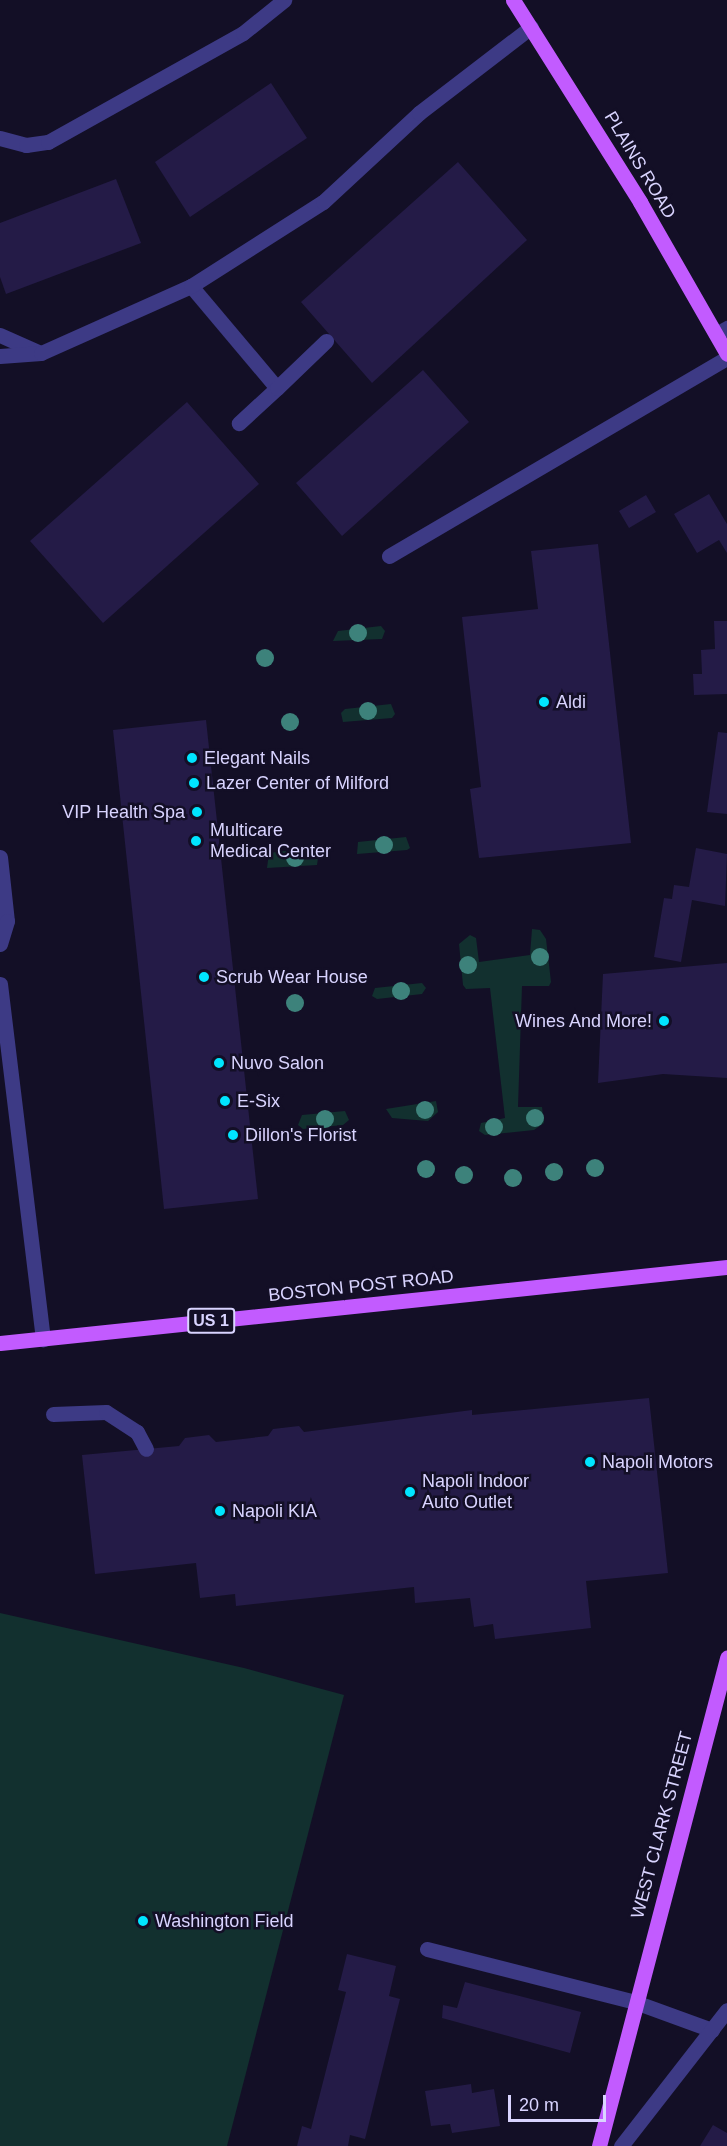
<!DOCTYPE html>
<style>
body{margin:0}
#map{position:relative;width:727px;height:2146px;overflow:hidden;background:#130f26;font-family:Arial,sans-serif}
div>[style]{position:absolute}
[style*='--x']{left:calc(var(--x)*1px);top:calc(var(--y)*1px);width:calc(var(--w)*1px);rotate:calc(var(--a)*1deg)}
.green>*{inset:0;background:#12302f}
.building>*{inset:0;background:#241b47}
.minor>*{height:15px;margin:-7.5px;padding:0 7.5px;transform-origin:7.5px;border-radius:7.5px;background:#3d3a85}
.major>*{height:15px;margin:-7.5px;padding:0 7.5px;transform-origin:7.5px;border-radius:7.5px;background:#c25bff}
.trees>*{width:18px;height:18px;margin:-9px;border-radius:50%;background:#3d827b}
.dots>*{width:16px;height:16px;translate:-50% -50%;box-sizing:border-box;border:3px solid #130f26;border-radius:50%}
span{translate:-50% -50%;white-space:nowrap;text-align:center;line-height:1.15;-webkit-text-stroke:5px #130f26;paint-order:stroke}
.shield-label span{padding:2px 4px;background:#130f26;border:2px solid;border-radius:4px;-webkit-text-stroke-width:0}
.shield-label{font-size:16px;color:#d9d4ff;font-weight:700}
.street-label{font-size:18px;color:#d9d4ff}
.poi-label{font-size:18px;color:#d9d4ff}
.left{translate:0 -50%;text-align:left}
.right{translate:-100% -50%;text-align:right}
.scale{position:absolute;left:508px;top:2095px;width:98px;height:27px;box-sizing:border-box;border:3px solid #d9d4ff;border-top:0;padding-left:8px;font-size:18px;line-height:21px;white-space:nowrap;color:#d9d4ff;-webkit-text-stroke:4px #130f26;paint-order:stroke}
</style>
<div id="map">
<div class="green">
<div style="clip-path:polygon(381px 626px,385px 631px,382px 639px,333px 641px,338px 631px)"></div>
<div style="clip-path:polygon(391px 704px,395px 714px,392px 718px,343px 722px,341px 713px,345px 709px)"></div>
<div style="clip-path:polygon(406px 837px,410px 848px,407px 850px,357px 854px,358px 842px)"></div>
<div style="clip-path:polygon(315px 847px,319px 851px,317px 865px,267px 868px,269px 853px)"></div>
<div style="clip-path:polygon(532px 929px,540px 930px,546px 939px,551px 982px,549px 986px,522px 986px,518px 1107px,542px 1107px,544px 1123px,534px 1130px,485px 1135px,479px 1131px,481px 1123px,505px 1118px,490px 988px,466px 989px,463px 985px,459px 944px,470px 935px,476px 938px,479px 962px,530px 955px)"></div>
<div style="clip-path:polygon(422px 983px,426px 988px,422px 994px,377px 999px,372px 996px,375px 988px)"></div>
<div style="clip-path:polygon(436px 1101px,438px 1112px,428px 1121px,392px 1118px,386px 1109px)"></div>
<div style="clip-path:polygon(345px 1111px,349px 1120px,343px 1125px,303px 1129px,298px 1125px,302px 1115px)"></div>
<div style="clip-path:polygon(0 1613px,244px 1668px,344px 1695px,227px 2146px,0 2146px)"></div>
</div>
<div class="building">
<div style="clip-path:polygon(271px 83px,307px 138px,190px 217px,155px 162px)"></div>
<div style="clip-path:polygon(458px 162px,527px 240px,372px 383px,301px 302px)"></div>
<div style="clip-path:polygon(116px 179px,141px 243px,6px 294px,0 277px,0 223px)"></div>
<div style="clip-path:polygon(423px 370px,469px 422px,342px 536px,296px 483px)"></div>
<div style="clip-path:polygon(187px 402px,259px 484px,103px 623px,30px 541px)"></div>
<div style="clip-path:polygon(709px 494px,727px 524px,727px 553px,719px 540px,697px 553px,674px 514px)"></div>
<div style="clip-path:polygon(646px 495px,656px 512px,629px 528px,619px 511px)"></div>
<div style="clip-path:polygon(598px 544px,631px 843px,479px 858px,470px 789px,481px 787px,462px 617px,538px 609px,531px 551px)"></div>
<div style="clip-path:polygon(714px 621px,727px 621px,727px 694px,694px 695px,693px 674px,702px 674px,701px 650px,715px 649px)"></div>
<div style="clip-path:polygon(206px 720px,258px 1199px,164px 1209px,113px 730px)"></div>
<div style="clip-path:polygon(718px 732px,727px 733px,727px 814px,707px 812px)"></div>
<div style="clip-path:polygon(696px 848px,727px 854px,725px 906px,692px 900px,681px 962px,654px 957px,664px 898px,672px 899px,674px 885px,689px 887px)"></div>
<div style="clip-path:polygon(727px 963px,727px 1078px,663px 1074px,598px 1083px,603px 974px)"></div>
<div style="clip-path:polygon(649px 1398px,668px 1573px,586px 1581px,591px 1628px,495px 1639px,493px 1624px,474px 1627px,470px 1598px,415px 1603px,414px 1587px,236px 1606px,235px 1594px,200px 1598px,196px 1563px,95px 1574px,82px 1455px,179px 1446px,185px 1438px,209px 1435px,216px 1442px,268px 1436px,273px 1429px,299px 1426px,304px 1432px,472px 1410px,472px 1415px)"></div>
<div style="clip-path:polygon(347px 1954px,396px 1966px,389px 1996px,400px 1999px,365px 2139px,350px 2135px,348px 2146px,297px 2146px,302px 2126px,311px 2129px,346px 1992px,338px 1990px)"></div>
<div style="clip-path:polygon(465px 1982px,581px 2012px,570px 2053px,442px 2018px,443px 2005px,457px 2008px)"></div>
<div style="clip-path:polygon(471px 2084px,472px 2093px,494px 2089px,500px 2126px,452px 2133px,450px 2124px,431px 2126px,425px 2091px)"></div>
<div style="clip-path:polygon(713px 2125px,727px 2133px,727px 2146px,700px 2146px)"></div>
</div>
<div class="minor">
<div style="--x:0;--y:138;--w:27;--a:15"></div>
<div style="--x:26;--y:145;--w:22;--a:-8"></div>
<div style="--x:48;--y:142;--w:223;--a:-29.2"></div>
<div style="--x:243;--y:33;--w:53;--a:-38.8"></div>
<div style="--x:191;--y:286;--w:133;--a:49.9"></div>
<div style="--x:277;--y:388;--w:52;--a:137.4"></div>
<div style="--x:716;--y:334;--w:13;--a:-29"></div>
<div style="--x:0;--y:335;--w:42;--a:24.1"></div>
<div style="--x:0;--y:356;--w:41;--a:-4.2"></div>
<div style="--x:41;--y:353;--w:164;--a:-24.1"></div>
<div style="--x:191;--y:286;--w:156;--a:-32.5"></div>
<div style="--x:323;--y:202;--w:131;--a:-42.8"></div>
<div style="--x:419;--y:113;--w:141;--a:-37.5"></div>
<div style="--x:277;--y:388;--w:68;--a:-43.8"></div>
<div style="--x:389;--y:556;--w:392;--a:-30.4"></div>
<div style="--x:0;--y:857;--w:64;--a:83.8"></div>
<div style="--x:7;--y:921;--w:24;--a:107"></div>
<div style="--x:0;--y:984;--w:358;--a:83.1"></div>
<div style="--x:53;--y:1414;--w:53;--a:-2.2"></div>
<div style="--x:106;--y:1412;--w:37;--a:33"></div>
<div style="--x:137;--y:1432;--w:19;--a:62"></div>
<div style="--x:427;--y:1949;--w:215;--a:14.3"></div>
<div style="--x:635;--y:2002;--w:82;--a:20"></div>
<div style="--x:621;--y:2146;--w:172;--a:-52.1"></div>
</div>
<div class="major">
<div style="--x:513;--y:0;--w:239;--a:57.8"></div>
<div style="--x:640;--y:202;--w:175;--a:60.2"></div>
<div style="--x:0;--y:1343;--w:731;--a:-5.97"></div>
<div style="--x:599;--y:2146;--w:505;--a:-75.3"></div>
</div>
<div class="trees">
<div style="left:358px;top:633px"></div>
<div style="left:265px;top:658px"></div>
<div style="left:368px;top:711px"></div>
<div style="left:290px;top:722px"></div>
<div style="left:384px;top:845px"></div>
<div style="left:295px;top:858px"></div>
<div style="left:540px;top:957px"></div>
<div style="left:468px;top:965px"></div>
<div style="left:401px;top:991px"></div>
<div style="left:295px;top:1003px"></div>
<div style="left:425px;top:1110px"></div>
<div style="left:535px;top:1118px"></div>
<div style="left:325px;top:1119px"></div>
<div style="left:494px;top:1127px"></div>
<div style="left:595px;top:1168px"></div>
<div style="left:426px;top:1169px"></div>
<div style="left:554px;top:1172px"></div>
<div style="left:464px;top:1175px"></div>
<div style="left:513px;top:1178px"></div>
</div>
<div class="dots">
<div style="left:544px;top:702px;background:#00e5ff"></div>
<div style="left:192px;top:758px;background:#00e5ff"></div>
<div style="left:194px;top:783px;background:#00e5ff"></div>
<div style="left:197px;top:812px;background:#00e5ff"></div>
<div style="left:196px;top:841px;background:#00e5ff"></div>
<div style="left:204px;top:977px;background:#00e5ff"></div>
<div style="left:664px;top:1021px;background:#00e5ff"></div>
<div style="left:219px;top:1063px;background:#00e5ff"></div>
<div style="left:225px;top:1101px;background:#00e5ff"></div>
<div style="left:233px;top:1135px;background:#00e5ff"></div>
<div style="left:590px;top:1462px;background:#00e5ff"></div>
<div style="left:410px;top:1492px;background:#00e5ff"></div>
<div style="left:220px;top:1511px;background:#00e5ff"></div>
<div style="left:143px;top:1921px;background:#00e5ff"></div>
</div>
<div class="shield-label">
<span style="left:211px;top:1321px">US 1</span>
</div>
<div class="street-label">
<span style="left:640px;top:165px;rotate:59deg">PLAINS ROAD</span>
<span style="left:361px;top:1286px;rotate:-6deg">BOSTON POST ROAD</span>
<span style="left:662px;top:1825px;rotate:-75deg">WEST CLARK STREET</span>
</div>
<div class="poi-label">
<span class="left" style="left:556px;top:702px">Aldi</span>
<span class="left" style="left:204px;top:758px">Elegant Nails</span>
<span class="left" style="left:206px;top:783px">Lazer Center of Milford</span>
<span class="right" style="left:185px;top:812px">VIP Health Spa</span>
<span class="left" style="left:210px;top:841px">Multicare<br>Medical Center</span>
<span class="left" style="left:216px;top:977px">Scrub Wear House</span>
<span class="right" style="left:652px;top:1021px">Wines And More!</span>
<span class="left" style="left:231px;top:1063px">Nuvo Salon</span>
<span class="left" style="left:237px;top:1101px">E-Six</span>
<span class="left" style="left:245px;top:1135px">Dillon's Florist</span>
<span class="left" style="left:602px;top:1462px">Napoli Motors</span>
<span class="left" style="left:422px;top:1492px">Napoli Indoor<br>Auto Outlet</span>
<span class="left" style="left:232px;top:1511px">Napoli KIA</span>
<span class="left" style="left:155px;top:1921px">Washington Field</span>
</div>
<div class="scale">20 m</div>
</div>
